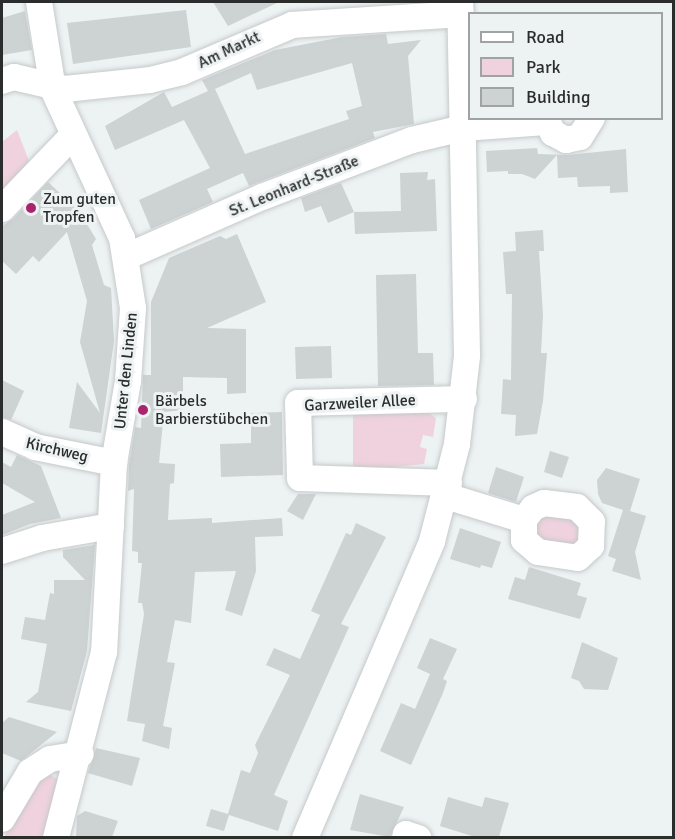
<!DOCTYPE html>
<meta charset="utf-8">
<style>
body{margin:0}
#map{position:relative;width:675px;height:839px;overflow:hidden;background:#edf2f3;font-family:Signika,sans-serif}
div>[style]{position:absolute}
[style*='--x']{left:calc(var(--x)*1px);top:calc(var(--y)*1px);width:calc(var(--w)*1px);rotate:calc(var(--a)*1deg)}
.green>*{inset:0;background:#efd2dd}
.building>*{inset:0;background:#cdd2d3}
.roads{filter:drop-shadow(0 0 2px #c5c9ca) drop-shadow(0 0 2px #c5c9ca)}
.minor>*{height:26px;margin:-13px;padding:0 13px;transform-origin:13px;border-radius:13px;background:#fff}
.dots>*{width:16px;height:16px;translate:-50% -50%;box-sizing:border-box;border:3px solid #edf2f3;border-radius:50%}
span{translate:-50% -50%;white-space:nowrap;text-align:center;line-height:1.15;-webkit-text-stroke:6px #edf2f3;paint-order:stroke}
.street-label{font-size:16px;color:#2b2d2d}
.poi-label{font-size:16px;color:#2b2d2d}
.left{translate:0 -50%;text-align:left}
.frame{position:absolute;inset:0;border:3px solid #2b2d2d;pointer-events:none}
.legend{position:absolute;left:468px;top:12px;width:195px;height:108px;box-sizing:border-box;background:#edf2f3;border:2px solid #9fa3a4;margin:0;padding:8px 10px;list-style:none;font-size:18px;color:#2b2d2d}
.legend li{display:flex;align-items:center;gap:12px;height:30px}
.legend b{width:30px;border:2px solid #9fa3a4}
</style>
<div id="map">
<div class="green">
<div style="clip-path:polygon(17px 130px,29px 161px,2px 191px,2px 142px)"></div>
<div style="clip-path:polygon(380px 412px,429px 413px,436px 418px,433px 437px,423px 435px,420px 447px,427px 449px,424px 464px,353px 471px,353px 415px)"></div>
<div style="clip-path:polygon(541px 511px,581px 521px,580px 544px,573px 550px,534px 542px,533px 518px)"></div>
<div style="clip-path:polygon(46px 772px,57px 779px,66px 775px,47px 837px,4px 838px,28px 786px)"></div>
</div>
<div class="building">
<div style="clip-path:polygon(213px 2px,279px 2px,228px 26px)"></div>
<div style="clip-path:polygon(186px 10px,191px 47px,73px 64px,67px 23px)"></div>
<div style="clip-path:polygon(25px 11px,32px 50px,2px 55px,2px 18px)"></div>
<div style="clip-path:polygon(evenodd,386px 34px,388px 44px,421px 40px,408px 56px,414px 124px,373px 132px,375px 138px,249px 186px,243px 173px,207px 189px,213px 202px,151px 229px,139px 200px,210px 168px,184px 120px,115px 150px,105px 126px,164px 92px,172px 107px,208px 91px,202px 80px,275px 50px,342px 37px,386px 34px,352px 63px,362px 106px,346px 111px,349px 119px,245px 154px,215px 89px,251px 73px,257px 90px,352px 63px)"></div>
<div style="clip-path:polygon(537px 148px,538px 154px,568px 155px,626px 149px,628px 192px,610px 193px,610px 186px,578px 187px,577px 177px,558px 178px,557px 155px,535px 179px,522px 174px,508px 174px,508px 171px,487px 172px,486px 151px)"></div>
<div style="clip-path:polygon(428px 172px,427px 180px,435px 179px,437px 231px,355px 234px,354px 212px,401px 211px,400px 173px)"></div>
<div style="clip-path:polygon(48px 182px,79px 211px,96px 239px,92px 245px,104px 285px,111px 288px,114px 341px,101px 433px,69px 428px,77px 382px,100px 413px,80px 342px,87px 301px,67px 232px,39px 262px,33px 256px,16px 274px,2px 261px,2px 226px,13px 219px)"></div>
<div style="clip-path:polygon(341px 183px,354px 212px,328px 223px,321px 206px,305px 212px,301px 198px)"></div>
<div style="clip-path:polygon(543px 230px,544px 251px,539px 251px,543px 315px,541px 353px,547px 353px,543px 401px,537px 434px,515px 436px,516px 415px,501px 414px,503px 379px,511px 380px,512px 294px,506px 294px,503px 252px,516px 251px,515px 232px)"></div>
<div style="clip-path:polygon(237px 234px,266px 302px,207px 328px,246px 329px,246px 393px,227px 394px,227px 378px,183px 377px,183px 410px,164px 412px,159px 463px,175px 464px,174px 483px,170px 484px,168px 520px,212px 518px,212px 523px,282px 518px,283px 536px,255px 537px,256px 571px,242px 616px,225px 610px,236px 571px,195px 572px,191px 623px,175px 620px,167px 662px,175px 663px,163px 726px,172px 728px,169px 749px,142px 741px,145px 724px,127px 721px,144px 614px,142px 603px,138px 603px,142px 563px,138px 563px,138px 552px,132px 551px,134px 489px,128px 491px,129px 465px,135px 427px,141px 428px,143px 375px,151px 375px,151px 302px,169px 258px,220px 236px,226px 239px)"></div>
<div style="clip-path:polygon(416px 274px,418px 353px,433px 353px,434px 385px,378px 386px,376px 275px)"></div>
<div style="clip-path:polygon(331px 346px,332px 378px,296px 379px,295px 347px)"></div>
<div style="clip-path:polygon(2px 380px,24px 391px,11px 420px,2px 417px)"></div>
<div style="clip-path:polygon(282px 412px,283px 475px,221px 477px,220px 444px,251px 443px,251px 413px)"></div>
<div style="clip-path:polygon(550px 451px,569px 457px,562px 478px,544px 472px)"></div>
<div style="clip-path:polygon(17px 455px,41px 466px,61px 518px,30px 524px,2px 535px,2px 515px,35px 502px,2px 483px,2px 462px,11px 467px)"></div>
<div style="clip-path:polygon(496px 467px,524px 477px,516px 502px,488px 493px)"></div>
<div style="clip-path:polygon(606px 468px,640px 479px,630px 511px,646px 516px,635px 552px,641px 580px,612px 571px,616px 559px,608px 556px,623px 510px,602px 503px,598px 494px,597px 480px)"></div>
<div style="clip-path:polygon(298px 494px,316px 494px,303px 520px,287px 511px)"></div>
<div style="clip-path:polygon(356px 523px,386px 537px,341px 624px,349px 627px,274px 795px,288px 801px,278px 831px,229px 815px,224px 831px,206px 826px,211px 809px,228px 814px,241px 770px,250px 773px,258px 753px,255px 745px,290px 675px,266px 665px,274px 648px,300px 659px,320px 615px,311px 611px,346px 533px,351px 535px)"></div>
<div style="clip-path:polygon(460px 528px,501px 542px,492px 568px,481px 565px,480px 568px,450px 559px)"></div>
<div style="clip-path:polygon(95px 545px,87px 651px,71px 711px,26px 702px,38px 692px,47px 644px,21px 639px,25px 617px,45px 620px,50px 593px,54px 594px,54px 580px,85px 580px,63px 557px,63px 550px)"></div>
<div style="clip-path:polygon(529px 567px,581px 583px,577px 595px,587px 598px,580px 619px,508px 599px,515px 577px,525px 580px)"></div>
<div style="clip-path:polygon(430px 638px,457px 649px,443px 679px,447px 681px,443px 693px,411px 765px,380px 751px,401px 703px,415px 709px,430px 674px,417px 668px)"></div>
<div style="clip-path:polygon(582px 642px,618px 658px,608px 690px,584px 689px,579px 681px,571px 678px)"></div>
<div style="clip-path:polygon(9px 717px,57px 732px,21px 761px,2px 753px,2px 723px)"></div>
<div style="clip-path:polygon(96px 748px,140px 758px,132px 786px,88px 773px)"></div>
<div style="clip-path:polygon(360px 794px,404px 807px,390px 837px,350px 830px)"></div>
<div style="clip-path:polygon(448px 797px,482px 807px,485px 797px,509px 803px,499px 837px,475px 837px,440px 826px)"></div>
<div style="clip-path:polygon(85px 811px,118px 821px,112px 837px,76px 837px,77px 816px)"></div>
</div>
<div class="roads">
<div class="minor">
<div style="--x:39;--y:2;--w:88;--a:80.9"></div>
<div style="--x:53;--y:89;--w:164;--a:65.2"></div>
<div style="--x:122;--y:238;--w:71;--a:81.1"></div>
<div style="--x:133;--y:308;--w:73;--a:93.9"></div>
<div style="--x:128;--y:381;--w:83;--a:99.7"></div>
<div style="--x:114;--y:463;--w:189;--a:93"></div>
<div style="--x:104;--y:652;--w:192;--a:104.5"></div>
<div style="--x:2;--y:81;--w:13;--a:-18"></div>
<div style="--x:14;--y:77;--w:52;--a:13.2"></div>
<div style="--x:65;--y:89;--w:85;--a:-6"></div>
<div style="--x:150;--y:80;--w:33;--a:-14"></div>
<div style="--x:182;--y:72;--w:120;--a:-23.1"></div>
<div style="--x:292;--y:25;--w:169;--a:-3.7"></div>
<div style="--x:546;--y:118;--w:17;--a:65"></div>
<div style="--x:553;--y:133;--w:15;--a:28"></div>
<div style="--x:566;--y:140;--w:14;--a:-12"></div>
<div style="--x:580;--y:137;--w:22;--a:-58"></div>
<div style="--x:2;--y:209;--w:103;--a:-46.2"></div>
<div style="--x:128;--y:256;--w:146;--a:-23.8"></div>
<div style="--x:262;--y:197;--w:160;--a:-20.8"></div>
<div style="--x:412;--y:140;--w:52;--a:-13.2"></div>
<div style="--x:463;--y:128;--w:83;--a:-4.1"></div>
<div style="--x:2;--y:432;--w:36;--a:24"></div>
<div style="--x:35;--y:447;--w:81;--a:11.4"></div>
<div style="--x:449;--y:483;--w:149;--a:-178.1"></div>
<div style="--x:300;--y:478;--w:75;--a:-91.5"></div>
<div style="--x:298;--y:403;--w:166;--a:-1.4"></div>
<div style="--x:446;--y:496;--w:82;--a:17.1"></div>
<div style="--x:524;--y:520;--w:20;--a:90"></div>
<div style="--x:524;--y:540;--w:18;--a:41"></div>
<div style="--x:538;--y:552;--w:40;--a:8.5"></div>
<div style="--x:578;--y:558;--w:18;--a:-43"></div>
<div style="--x:591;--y:546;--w:24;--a:-88"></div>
<div style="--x:592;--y:522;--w:21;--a:-135"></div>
<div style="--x:577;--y:507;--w:33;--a:-173"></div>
<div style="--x:544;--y:503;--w:12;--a:156"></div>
<div style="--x:533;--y:508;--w:15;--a:127"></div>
<div style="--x:2;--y:551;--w:42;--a:-18"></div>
<div style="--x:42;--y:538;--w:70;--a:-9.9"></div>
<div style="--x:2;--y:819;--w:55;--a:-59.2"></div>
<div style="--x:30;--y:772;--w:24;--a:-33"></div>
<div style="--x:50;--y:759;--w:31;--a:-9"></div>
<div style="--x:305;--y:838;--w:323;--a:-66.8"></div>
<div style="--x:432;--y:541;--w:100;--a:-75.5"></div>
<div style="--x:457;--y:444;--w:89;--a:-83.5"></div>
<div style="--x:467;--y:356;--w:354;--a:-91.1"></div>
<div style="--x:405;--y:838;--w:4;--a:-76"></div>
<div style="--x:406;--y:834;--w:13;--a:18"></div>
</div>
</div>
<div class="dots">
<div style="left:31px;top:208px;background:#a9246d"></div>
<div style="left:143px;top:410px;background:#a9246d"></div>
</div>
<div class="street-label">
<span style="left:229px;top:50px;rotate:-25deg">Am Markt</span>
<span style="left:294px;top:186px;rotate:-22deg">St. Leonhard-Straße</span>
<span style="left:126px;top:371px;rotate:-84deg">Unter den Linden</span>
<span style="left:360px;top:403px;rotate:-3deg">Garzweiler Allee</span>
<span style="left:57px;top:450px;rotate:13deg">Kirchweg</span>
</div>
<div class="poi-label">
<span class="left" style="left:43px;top:208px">Zum guten<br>Tropfen</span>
<span class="left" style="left:155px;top:410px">Bärbels<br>Barbierstübchen</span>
</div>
<div class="frame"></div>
<ul class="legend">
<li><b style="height:8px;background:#fff"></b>Road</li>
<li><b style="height:16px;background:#efd2dd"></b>Park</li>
<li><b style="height:16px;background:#cdd2d3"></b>Building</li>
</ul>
</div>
